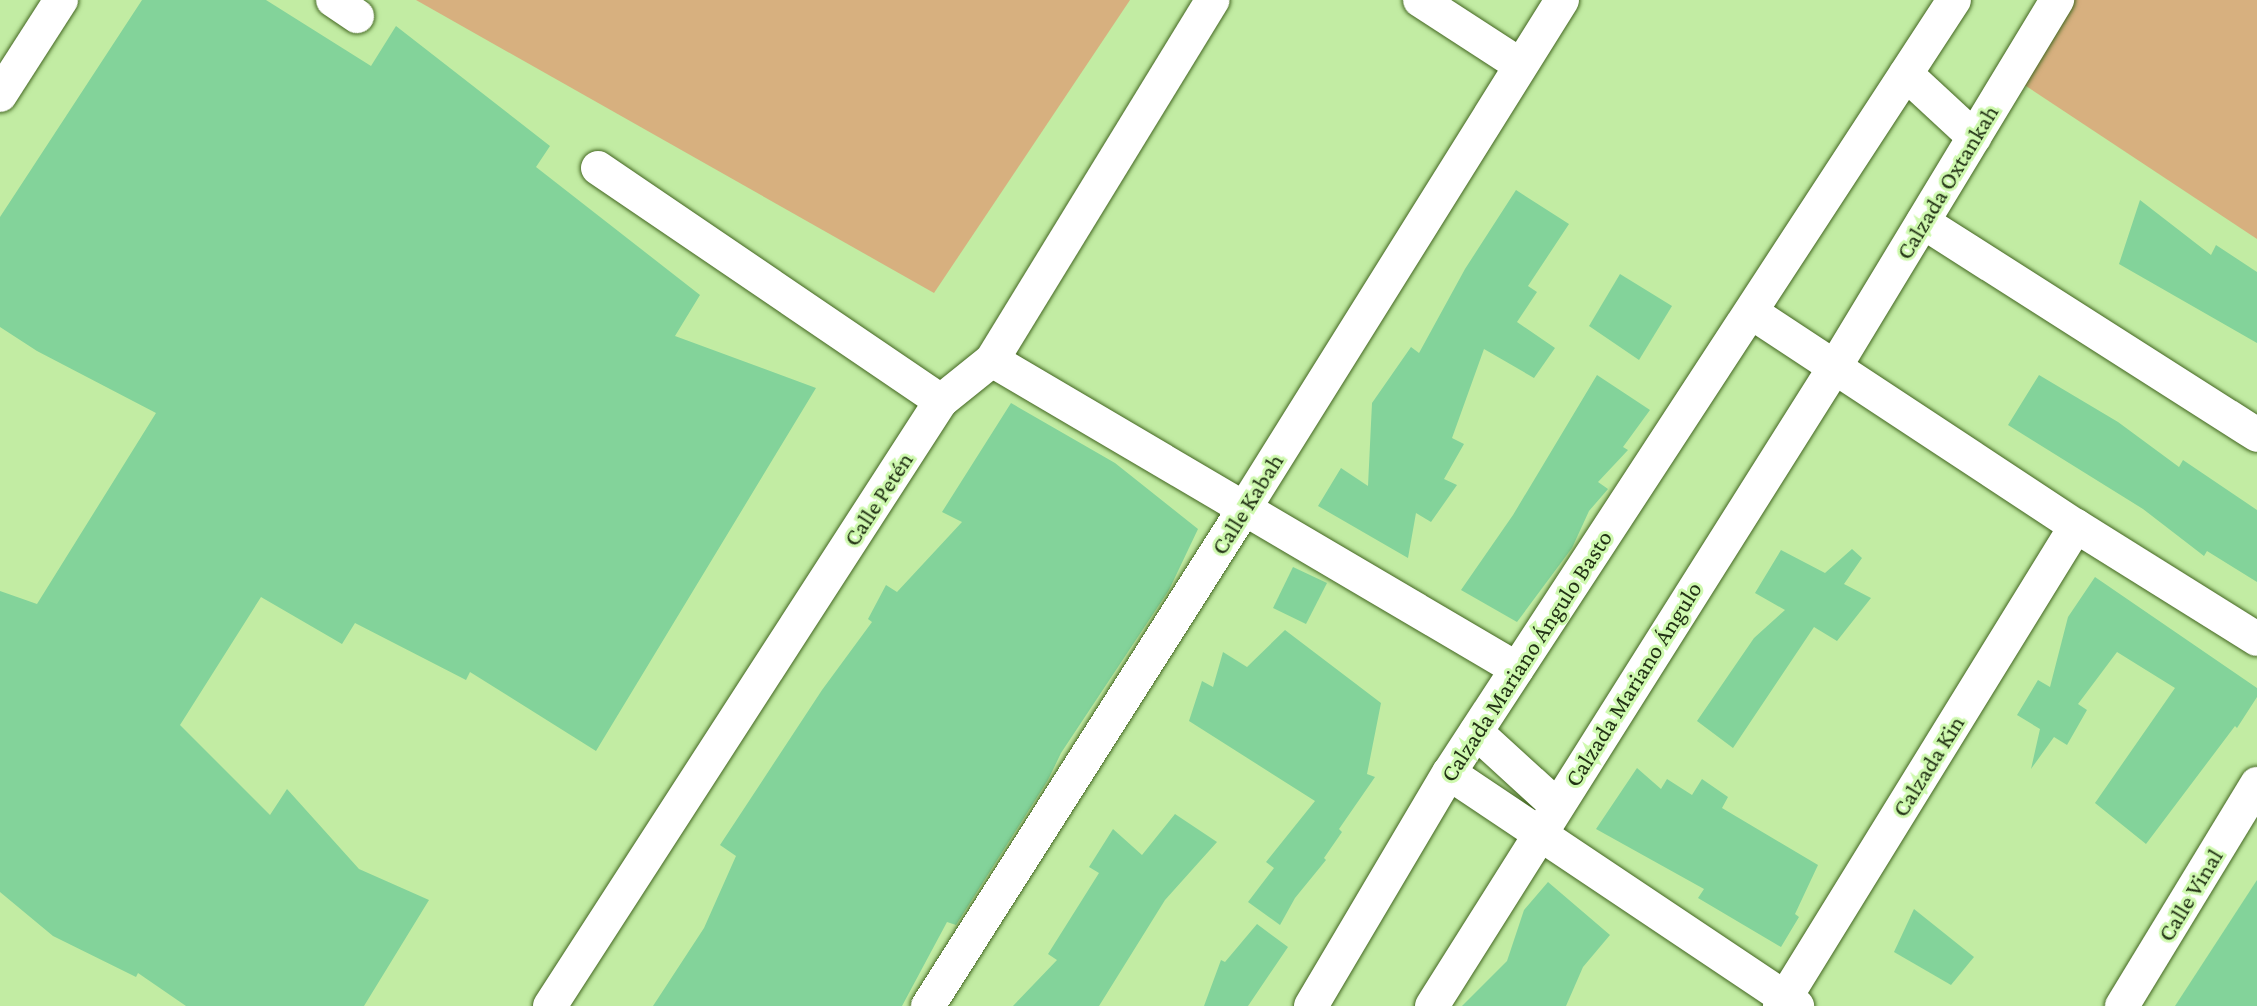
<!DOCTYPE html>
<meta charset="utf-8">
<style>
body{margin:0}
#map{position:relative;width:2257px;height:1006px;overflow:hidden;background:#c2eca3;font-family:"Crimson Pro",serif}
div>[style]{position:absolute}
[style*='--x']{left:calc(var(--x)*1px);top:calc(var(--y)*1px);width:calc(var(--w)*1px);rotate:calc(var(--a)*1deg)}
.green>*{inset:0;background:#d7b07f}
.building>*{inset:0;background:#83d39a}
.roads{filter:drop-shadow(0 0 2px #436621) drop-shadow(0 0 2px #436621)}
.street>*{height:34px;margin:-17px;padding:0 17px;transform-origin:17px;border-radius:17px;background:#fff}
span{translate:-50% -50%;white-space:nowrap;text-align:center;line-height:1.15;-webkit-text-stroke:6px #cff9af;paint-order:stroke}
.street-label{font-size:24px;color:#223215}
</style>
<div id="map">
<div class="green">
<div style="clip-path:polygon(416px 0,1130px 0,934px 293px)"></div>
<div style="clip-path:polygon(2071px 0,2257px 0,2257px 239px,2017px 80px)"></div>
</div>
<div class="building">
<div style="clip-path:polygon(142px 0,266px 0,371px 66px,396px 26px,550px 146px,536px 167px,700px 295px,675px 336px,816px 388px,596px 751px,470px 672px,466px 680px,355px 623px,342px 644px,261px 597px,180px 725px,270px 815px,287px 789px,359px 869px,429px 900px,364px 1006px,186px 1006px,138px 973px,136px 977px,53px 936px,0 892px,0 591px,37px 604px,156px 413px,37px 351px,0 327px,0 217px)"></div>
<div style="clip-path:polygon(1516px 190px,1569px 224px,1528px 286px,1537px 292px,1517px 322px,1555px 348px,1534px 378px,1484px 349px,1452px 438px,1464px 444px,1444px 479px,1457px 485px,1431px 522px,1416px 513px,1408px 558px,1318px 506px,1341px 468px,1368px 486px,1372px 403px,1411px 347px,1419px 353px,1465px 269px)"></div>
<div style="clip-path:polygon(2140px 200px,2211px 255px,2216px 245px,2257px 272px,2257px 343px,2119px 264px)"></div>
<div style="clip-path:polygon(1620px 274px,1672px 306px,1639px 360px,1589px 326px)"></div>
<div style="clip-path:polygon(1597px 375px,1650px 410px,1623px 447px,1628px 450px,1598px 482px,1608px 489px,1589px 511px,1572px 548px,1517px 622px,1461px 590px,1513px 515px)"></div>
<div style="clip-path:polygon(2039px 375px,2118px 422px,2179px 467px,2183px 460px,2257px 510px,2257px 582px,2207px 551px,2204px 556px,2143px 509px,2008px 425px)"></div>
<div style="clip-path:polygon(1011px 403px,1115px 463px,1198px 529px,1169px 590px,1061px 753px,1048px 780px,956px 925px,947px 922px,902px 1006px,653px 1006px,704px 928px,736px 856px,720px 845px,822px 690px,872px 622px,868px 619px,886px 585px,897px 592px,962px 522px,942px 512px)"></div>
<div style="clip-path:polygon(1852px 549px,1862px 558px,1844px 584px,1871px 598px,1837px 641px,1814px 627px,1733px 748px,1697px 721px,1754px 638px,1785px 610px,1755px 593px,1781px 550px,1825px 573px)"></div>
<div style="clip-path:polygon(1293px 567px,1327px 583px,1306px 624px,1273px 608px)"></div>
<div style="clip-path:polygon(2095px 577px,2257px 688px,2257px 697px,2237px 728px,2235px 726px,2146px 844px,2095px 803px,2175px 688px,2117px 652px,2078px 704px,2087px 710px,2067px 745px,2054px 737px,2031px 769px,2040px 729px,2017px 715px,2038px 680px,2050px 687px,2068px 617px)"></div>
<div style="clip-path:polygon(1285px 630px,1381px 703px,1367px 774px,1375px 777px,1339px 829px,1342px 832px,1324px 858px,1326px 860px,1295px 898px,1280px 925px,1248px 902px,1274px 868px,1266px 862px,1315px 801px,1189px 721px,1202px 681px,1213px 687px,1223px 652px,1247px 667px)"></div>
<div style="clip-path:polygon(1637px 768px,1661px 789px,1667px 779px,1692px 795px,1702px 779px,1728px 797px,1722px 808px,1818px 865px,1795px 914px,1799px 917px,1781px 947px,1698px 898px,1704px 889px,1596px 829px)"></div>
<div style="clip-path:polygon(1175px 814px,1217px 842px,1165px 900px,1099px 1006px,1013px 1006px,1057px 960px,1048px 954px,1099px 873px,1089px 867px,1113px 829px,1142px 855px)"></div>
<div style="clip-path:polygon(2257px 880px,2257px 1006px,2175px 1006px)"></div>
<div style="clip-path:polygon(1548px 882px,1610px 935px,1583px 967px,1566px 1006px,1462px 1006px,1507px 961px,1524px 910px)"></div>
<div style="clip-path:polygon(1914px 909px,1974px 957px,1951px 985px,1894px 952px)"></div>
<div style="clip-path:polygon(1257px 924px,1288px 947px,1248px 1006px,1204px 1006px,1221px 960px,1225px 962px)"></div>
</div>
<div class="roads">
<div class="street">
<div style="--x:333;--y:0;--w:29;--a:34"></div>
<div style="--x:1420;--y:0;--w:119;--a:33"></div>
<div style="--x:1906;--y:74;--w:93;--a:42.8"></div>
<div style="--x:0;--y:95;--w:113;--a:-57.3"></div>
<div style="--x:598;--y:168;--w:415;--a:34.2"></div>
<div style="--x:1923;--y:222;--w:396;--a:32.5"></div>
<div style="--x:1751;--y:312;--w:389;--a:33.4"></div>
<div style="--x:2076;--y:526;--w:213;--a:32"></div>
<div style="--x:992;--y:360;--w:609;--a:30.48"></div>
<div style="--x:1476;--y:732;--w:108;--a:42.4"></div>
<div style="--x:1449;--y:773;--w:419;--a:33.8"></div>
<div style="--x:550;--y:1006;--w:720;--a:-57.13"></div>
<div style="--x:941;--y:401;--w:65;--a:-38.8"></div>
<div style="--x:992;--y:360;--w:422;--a:-58.5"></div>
<div style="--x:928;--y:1006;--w:589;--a:-57.55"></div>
<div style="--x:1244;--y:509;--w:600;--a:-58"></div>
<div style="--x:1311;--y:1006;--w:271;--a:-59.4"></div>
<div style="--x:1449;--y:773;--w:923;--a:-56.84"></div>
<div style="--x:1432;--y:1006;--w:758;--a:-57.78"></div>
<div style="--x:1836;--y:365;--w:427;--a:-58.8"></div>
<div style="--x:1780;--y:1006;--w:564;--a:-58.34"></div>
<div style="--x:2122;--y:1006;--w:260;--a:-58.7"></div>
</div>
</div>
<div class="street-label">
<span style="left:1947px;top:182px;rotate:-59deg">Calzada Oxtankah</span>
<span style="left:878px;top:499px;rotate:-57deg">Calle Petén</span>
<span style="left:1247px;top:504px;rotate:-58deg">Calle Kabah</span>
<span style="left:1526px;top:656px;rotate:-57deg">Calzada Mariano Ángulo Basto</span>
<span style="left:1633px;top:684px;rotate:-58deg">Calzada Mariano Ángulo</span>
<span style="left:1928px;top:766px;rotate:-58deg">Calzada Kin</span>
<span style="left:2190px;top:895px;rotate:-59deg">Calle Vinal</span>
</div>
</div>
